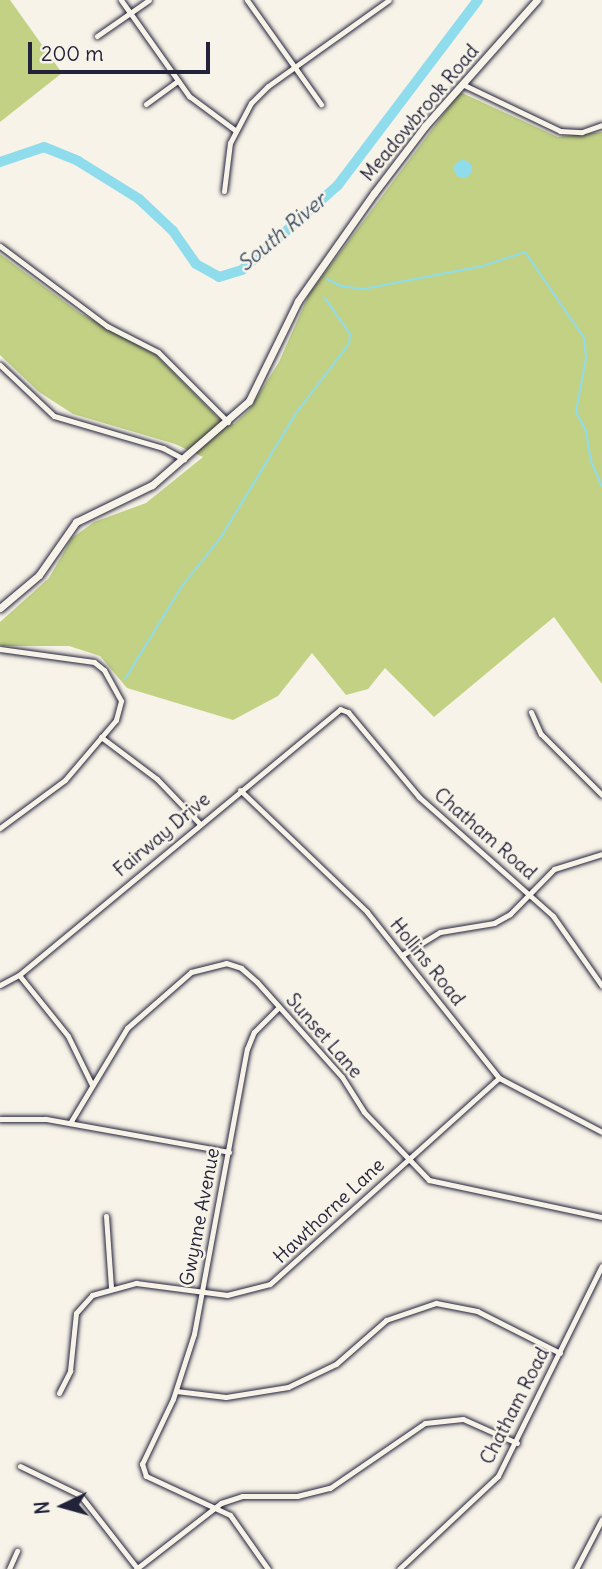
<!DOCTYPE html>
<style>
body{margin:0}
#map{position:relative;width:602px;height:1569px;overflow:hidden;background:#f7f3e8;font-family:Delius,sans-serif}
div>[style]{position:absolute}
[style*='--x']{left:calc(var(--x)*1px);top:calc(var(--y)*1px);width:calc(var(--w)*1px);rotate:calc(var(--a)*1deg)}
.green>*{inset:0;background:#c3d185}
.water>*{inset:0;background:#8edcec}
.round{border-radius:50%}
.stream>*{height:2px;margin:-1px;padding:0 1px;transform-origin:1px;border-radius:1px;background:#8edcec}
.river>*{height:10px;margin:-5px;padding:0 5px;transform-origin:5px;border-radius:5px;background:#8edcec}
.roads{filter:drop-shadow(0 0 2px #22223b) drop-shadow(0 0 2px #22223b)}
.street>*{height:5px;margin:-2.5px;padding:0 2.5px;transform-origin:2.5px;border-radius:2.5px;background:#f7f3e8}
.secondary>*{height:7px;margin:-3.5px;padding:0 3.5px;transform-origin:3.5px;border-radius:3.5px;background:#f7f3e8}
span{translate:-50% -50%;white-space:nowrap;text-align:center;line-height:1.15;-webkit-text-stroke:5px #f7f3e8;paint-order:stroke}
.street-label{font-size:19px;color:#22223b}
.water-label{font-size:21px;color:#3d5067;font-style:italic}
.north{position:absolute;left:28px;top:1471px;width:70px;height:70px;-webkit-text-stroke:5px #f7f3e8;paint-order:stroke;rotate:265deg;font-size:19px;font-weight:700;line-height:28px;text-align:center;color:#22223b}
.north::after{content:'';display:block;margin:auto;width:24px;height:32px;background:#22223b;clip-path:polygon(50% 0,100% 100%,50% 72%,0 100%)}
.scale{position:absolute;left:28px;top:42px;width:182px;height:32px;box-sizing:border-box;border:4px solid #22223b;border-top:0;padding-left:9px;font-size:21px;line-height:24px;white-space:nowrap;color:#22223b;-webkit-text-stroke:5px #f7f3e8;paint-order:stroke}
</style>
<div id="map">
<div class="green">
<div style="clip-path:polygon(0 0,10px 0,62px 73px,0 122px)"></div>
<div style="clip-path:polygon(460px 92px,558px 137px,602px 132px,602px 684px,554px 617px,434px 717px,385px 668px,368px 689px,346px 695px,312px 653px,278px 696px,233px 720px,127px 688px,100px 656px,69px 646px,0 646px,0 622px,49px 578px,72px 538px,94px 522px,146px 503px,203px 457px,175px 444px,73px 414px,39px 392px,0 355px,0 254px,80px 313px,156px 355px,219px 419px,234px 424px,249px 410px,279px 362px,309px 294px)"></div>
</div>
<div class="water">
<div class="round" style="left:454px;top:160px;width:18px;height:18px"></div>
</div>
<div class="stream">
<div style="--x:327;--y:279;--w:16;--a:27"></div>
<div style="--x:341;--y:286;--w:22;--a:8"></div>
<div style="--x:363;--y:289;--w:122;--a:-10.9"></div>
<div style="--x:483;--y:266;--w:44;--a:-18.4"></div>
<div style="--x:525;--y:252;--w:104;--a:55.5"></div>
<div style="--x:584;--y:338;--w:20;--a:84"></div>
<div style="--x:586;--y:358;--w:55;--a:100.5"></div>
<div style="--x:576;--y:412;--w:21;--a:62"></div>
<div style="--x:586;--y:431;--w:30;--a:81"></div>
<div style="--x:591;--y:461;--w:28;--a:67"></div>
<div style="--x:125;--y:679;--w:109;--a:-58.5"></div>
<div style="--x:182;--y:586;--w:63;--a:-51.5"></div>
<div style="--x:221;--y:537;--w:145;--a:-58.8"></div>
<div style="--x:296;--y:413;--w:87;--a:-52.5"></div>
<div style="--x:349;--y:344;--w:10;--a:-84"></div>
<div style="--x:350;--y:334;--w:44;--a:-124.8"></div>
</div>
<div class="river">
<div style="--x:0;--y:162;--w:46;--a:-18.8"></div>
<div style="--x:44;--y:147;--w:37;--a:22"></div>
<div style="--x:78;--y:161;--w:72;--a:31.9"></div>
<div style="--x:139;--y:199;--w:47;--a:43.3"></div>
<div style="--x:173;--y:231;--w:40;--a:55.1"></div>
<div style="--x:196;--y:264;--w:26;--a:29"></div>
<div style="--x:219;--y:277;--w:24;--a:-17"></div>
<div style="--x:242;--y:270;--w:128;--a:-41.5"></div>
<div style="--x:338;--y:185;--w:232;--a:-52.9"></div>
</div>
<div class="roads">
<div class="street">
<div style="--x:121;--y:0;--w:118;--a:54.7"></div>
<div style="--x:189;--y:96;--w:57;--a:36.5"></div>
<div style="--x:247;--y:0;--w:128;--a:54.6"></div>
<div style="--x:97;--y:36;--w:63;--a:-34.7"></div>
<div style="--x:462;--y:84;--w:109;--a:25.6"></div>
<div style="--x:560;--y:131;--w:22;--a:3"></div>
<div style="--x:582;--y:132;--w:21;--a:-19"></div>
<div style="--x:146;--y:104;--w:39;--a:-36"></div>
<div style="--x:224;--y:191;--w:48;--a:-82.9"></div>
<div style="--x:230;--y:143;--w:45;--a:-62.3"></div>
<div style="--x:251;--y:103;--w:24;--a:-45"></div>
<div style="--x:268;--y:86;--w:148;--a:-35.4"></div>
<div style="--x:0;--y:246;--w:134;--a:36.8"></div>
<div style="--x:107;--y:326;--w:57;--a:27"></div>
<div style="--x:158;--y:352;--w:99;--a:45"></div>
<div style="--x:0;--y:365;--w:74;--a:43.4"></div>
<div style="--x:54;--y:416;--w:114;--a:16.4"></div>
<div style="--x:163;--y:448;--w:24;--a:28"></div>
<div style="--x:0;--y:649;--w:95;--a:7.9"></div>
<div style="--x:94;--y:662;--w:13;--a:39"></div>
<div style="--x:104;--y:670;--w:35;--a:61"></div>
<div style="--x:121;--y:701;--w:20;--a:105"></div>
<div style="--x:116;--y:720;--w:79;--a:130.4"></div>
<div style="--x:65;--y:780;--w:81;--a:143.6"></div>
<div style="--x:531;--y:712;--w:24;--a:66"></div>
<div style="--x:541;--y:734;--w:86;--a:45"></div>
<div style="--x:101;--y:737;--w:70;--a:36.9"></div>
<div style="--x:157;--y:779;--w:62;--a:46.3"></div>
<div style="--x:240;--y:790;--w:176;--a:43.8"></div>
<div style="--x:367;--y:912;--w:212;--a:51.5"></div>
<div style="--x:499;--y:1078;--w:116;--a:27.7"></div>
<div style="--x:402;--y:955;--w:44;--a:-31.2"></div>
<div style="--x:440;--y:932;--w:55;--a:-9.5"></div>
<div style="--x:494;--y:923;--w:18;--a:-29"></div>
<div style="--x:510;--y:914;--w:63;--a:-45.6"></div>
<div style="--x:554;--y:869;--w:50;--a:-17.4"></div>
<div style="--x:19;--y:975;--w:78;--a:51.2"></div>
<div style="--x:68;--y:1036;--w:55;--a:63.9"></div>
<div style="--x:0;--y:985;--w:21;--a:-28"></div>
<div style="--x:19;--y:975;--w:417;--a:-39.6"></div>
<div style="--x:340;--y:709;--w:9;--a:21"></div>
<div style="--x:348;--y:712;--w:111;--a:50.1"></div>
<div style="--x:419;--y:797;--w:179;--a:41.6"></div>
<div style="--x:553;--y:916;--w:85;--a:55"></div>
<div style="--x:0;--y:1119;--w:46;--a:0"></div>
<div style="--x:46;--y:1119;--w:186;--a:10.2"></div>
<div style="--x:70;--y:1123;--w:111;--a:-59"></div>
<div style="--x:127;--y:1028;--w:85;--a:-41.2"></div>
<div style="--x:191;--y:972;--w:36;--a:-14"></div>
<div style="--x:226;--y:963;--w:16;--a:18"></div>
<div style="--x:241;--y:968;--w:21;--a:41"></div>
<div style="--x:257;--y:982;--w:127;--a:48.2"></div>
<div style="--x:342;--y:1077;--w:41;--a:57.8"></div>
<div style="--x:364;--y:1112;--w:94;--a:46.3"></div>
<div style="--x:429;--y:1180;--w:177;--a:12.1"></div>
<div style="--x:106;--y:1216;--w:71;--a:86"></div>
<div style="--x:176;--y:1391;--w:50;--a:6.8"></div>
<div style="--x:226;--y:1397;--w:63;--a:-9.2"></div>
<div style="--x:288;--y:1387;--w:53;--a:-25.6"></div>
<div style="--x:336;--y:1364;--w:67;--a:-41.3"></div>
<div style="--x:386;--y:1320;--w:53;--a:-18.8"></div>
<div style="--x:436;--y:1303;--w:42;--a:11"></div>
<div style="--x:477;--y:1311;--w:93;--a:26.8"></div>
<div style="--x:59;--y:1393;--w:25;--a:-63"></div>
<div style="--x:70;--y:1371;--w:58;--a:-84.1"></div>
<div style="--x:76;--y:1313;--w:24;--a:-48"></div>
<div style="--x:92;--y:1295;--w:46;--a:-15.3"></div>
<div style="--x:136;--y:1283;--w:92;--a:7.5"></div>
<div style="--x:227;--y:1295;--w:44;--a:-14.3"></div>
<div style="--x:270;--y:1284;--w:308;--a:-42"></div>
<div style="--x:20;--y:1466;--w:67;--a:25.8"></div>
<div style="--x:80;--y:1495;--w:93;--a:52"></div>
<div style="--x:9;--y:1569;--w:20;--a:-66"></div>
<div style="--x:136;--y:1569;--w:108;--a:-37.8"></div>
<div style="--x:221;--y:1503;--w:22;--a:-18"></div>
<div style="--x:242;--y:1496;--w:55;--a:0"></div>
<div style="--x:297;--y:1496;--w:34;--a:-14"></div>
<div style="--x:330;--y:1488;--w:115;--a:-34.4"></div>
<div style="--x:425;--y:1423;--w:38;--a:-6"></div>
<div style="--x:463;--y:1419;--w:59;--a:24"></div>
<div style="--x:268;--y:1569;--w:66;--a:-125.1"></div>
<div style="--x:230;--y:1515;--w:93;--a:-155.1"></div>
<div style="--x:146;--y:1476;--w:13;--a:-108"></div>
<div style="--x:142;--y:1464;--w:72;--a:-64.5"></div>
<div style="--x:173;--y:1399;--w:68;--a:-72.1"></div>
<div style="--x:194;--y:1334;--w:290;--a:-79.5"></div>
<div style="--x:247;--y:1049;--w:18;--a:-68"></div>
<div style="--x:254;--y:1032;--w:35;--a:-45"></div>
<div style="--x:399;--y:1569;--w:136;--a:-43.2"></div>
<div style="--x:498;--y:1476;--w:234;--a:-63.7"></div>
<div style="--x:576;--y:1569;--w:56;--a:-62.5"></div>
</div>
<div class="secondary">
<div style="--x:0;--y:608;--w:51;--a:-40.2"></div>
<div style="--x:39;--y:575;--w:65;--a:-55.1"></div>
<div style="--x:76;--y:522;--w:85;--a:-26"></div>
<div style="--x:152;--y:485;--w:128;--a:-40.9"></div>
<div style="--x:249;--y:401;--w:111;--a:-63.9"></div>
<div style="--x:298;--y:301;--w:132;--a:-54.9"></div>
<div style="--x:374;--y:193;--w:84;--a:-52.7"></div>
<div style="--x:425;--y:126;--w:169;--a:-48.4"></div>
</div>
</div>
<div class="street-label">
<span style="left:420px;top:113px;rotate:-50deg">Meadowbrook Road</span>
<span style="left:485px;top:834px;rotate:41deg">Chatham Road</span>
<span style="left:162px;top:835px;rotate:-40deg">Fairway Drive</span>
<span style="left:427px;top:962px;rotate:51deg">Hollins Road</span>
<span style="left:324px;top:1036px;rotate:49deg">Sunset Lane</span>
<span style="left:329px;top:1211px;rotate:-43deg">Hawthorne Lane</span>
<span style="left:200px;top:1217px;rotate:-79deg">Gwynne Avenue</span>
<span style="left:515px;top:1406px;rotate:-63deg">Chatham Road</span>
</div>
<div class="water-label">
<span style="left:282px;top:232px;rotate:-40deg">South River</span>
</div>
<div class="north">N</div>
<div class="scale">200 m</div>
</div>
